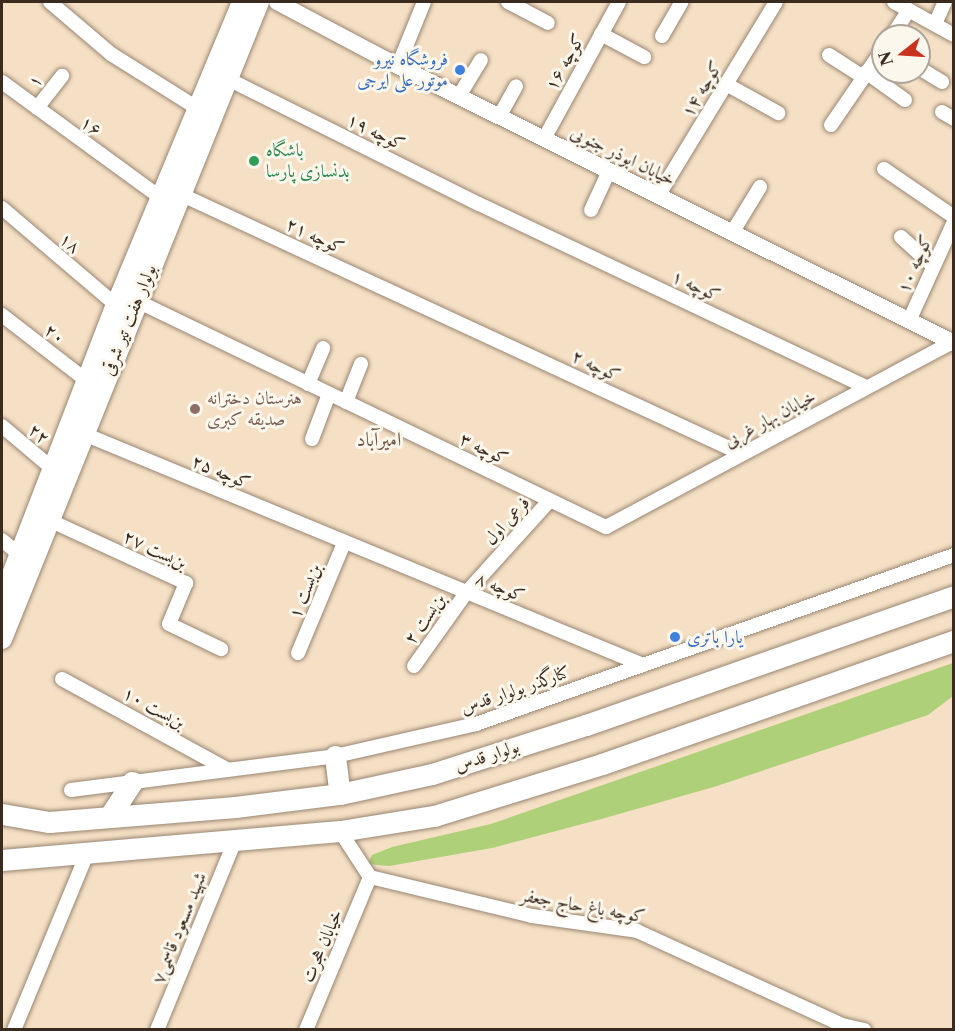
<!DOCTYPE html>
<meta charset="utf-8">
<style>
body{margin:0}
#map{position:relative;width:955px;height:1031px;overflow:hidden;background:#f5e0c5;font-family:"Libre Caslon Text",Amiri,serif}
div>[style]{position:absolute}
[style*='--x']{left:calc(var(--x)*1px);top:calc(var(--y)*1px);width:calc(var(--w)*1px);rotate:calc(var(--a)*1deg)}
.green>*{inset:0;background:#aed078}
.roads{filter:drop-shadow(0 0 2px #988572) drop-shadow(0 0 2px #988572)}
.minor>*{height:14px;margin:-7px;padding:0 7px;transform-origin:7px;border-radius:7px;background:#fff}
.tertiary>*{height:16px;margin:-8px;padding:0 8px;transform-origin:8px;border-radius:8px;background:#fff}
.secondary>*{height:20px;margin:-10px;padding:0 10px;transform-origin:10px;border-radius:10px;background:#fff}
.primary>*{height:21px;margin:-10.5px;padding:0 10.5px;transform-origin:10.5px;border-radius:10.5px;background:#fff}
.dots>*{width:16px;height:16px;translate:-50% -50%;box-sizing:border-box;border:3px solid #fbf7ec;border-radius:50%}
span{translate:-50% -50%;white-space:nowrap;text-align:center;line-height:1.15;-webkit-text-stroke:6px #fbf7ec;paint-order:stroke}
.shop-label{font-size:18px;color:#366cbe}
.right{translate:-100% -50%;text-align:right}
.left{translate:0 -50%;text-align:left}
.street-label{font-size:18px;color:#3b2a1e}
.leisure-label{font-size:18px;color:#27864d}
.education-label{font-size:18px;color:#785e54}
.neighbourhood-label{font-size:20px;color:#6f5442}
.frame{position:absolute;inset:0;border:3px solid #3b2a1e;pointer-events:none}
.north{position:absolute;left:871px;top:24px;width:60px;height:60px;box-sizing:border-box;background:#fbf7ec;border:2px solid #aea59a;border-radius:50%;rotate:253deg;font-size:16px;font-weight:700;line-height:24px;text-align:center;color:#3b2a1e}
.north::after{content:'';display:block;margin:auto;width:21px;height:27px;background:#c8321e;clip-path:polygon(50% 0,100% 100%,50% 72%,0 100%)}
</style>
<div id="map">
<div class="green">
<div style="clip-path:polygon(953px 663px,953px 696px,928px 715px,717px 786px,605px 818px,492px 848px,389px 866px,368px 864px,372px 855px,392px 847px,491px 824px)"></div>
</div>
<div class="roads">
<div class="minor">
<div style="--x:50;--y:2;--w:80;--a:40.4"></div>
<div style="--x:111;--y:54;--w:102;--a:32.1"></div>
<div style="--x:508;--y:2;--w:45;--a:27.7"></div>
<div style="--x:894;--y:2;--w:68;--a:28.8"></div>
<div style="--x:935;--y:24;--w:24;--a:-66"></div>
<div style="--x:601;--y:34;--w:49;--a:28.1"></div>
<div style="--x:662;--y:36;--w:39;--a:-60"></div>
<div style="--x:892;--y:36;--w:31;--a:-57"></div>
<div style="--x:829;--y:55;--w:40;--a:32.9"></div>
<div style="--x:398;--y:66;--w:69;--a:-67.9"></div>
<div style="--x:919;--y:68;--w:27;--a:31"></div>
<div style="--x:866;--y:72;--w:48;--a:35.7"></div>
<div style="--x:228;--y:79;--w:280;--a:26.5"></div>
<div style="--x:479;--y:204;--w:429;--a:25.3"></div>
<div style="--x:2;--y:82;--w:197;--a:36.1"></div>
<div style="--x:726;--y:84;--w:60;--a:29.1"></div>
<div style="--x:459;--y:96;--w:42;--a:-58.6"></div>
<div style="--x:37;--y:108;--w:41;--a:-52"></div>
<div style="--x:942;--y:112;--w:14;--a:30"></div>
<div style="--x:499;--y:117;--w:35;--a:-61"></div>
<div style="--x:831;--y:125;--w:92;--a:-55.6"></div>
<div style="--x:544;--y:139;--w:156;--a:-61.3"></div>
<div style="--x:884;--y:169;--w:85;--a:34.4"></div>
<div style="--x:180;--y:194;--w:619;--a:24.83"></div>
<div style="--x:658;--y:196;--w:227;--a:-58.7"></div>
<div style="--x:2;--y:208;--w:150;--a:40.4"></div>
<div style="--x:591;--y:210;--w:43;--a:-65.2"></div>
<div style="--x:732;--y:233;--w:54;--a:-58.7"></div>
<div style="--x:901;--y:237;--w:43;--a:42.2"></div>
<div style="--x:137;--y:301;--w:521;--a:25.73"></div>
<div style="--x:606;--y:527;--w:395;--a:-28.1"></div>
<div style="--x:2;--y:315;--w:108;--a:37.8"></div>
<div style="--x:909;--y:321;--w:109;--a:-65.6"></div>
<div style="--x:308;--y:384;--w:39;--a:-67"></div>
<div style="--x:346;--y:402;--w:41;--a:-68.5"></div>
<div style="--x:2;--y:426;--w:68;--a:40.2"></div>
<div style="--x:84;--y:434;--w:605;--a:22.45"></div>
<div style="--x:312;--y:439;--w:48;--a:-69.3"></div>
<div style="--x:51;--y:521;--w:149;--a:24.7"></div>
<div style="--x:186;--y:583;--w:44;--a:112.5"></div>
<div style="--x:169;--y:624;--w:58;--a:25.7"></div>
<div style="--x:2;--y:540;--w:23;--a:40"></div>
<div style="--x:298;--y:653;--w:119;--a:-67.3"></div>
<div style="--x:414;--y:666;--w:90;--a:-54.5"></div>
<div style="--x:466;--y:593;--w:125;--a:-47.9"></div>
<div style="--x:62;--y:679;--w:189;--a:28.7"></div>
<div style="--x:71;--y:790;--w:266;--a:-7.3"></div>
<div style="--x:335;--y:756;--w:145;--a:-12.8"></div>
<div style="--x:476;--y:724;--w:507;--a:-19.47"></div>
<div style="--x:340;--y:831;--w:55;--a:56.9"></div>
<div style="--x:370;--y:877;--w:167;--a:13.5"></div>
<div style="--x:532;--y:916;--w:106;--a:8.1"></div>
<div style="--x:637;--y:931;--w:226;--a:24.6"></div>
<div style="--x:842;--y:1025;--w:23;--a:13"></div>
<div style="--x:14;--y:1030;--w:194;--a:-67.5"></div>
<div style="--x:157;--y:1030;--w:204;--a:-67.6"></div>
<div style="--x:306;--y:1030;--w:166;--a:-67.3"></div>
</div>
<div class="tertiary">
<div style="--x:277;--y:2;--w:137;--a:27.9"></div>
<div style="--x:398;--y:66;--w:621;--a:26.48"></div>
</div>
<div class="secondary">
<div style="--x:2;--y:600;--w:316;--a:-68.9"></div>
<div style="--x:116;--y:305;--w:328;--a:-67.4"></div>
<div style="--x:2;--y:639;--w:687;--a:-68.03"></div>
</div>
<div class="primary">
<div style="--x:335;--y:756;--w:38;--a:83"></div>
<div style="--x:2;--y:814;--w:48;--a:9.7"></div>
<div style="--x:49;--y:822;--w:187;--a:-4.6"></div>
<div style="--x:235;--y:807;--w:106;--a:-7.1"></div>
<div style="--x:340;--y:794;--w:94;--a:-12.3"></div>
<div style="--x:432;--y:774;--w:162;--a:-17.7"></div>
<div style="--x:586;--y:725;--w:390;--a:-19.3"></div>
<div style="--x:109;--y:817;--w:42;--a:-56.7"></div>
<div style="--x:2;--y:860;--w:339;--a:-4.9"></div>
<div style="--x:340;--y:831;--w:95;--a:-9.1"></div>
<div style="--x:434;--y:816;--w:176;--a:-17.2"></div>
<div style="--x:602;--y:764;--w:373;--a:-19.3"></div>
</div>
</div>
<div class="dots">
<div style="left:460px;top:70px;background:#3f7fe0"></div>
<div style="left:254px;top:161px;background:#2e9e5b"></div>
<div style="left:195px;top:409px;background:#8d6e63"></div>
<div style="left:675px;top:637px;background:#3f7fe0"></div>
</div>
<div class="shop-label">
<span class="right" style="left:448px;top:70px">فروشگاه نیرو<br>موتور علی ایرجی</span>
<span class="left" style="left:687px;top:637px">یارا باتری</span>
</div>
<div class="street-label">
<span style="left:565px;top:62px;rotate:-61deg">کوچه ۱۶</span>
<span style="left:35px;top:81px;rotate:-53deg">۱</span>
<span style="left:702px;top:89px;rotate:-59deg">کوچه ۱۴</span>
<span style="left:91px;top:126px;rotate:36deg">۱۶</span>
<span style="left:376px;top:132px;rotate:26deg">کوچه ۱۹</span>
<span style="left:623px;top:156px;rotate:26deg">خیابان ابوذر جنوبی</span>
<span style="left:315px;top:236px;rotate:25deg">کوچه ۲۱</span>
<span style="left:70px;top:243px;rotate:40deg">۱۸</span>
<span style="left:915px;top:264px;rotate:-66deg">کوچه ۱۰</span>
<span style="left:696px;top:286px;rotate:25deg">کوچه ۱</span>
<span style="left:129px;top:320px;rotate:-68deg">بولوار هفت تیر شرقی</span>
<span style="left:55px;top:334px;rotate:38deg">۲۰</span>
<span style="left:596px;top:366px;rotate:25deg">کوچه ۲</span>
<span style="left:770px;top:419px;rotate:-28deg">خیابان بهار غربی</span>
<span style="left:39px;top:434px;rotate:40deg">۲۲</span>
<span style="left:484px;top:449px;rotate:26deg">کوچه ۳</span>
<span style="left:221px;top:472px;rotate:23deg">کوچه ۲۵</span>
<span style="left:507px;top:521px;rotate:-48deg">فرعی اول</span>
<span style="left:155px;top:550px;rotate:26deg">بن‌بست ۲۷</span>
<span style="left:500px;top:587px;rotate:22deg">کوچه ۸</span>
<span style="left:305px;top:591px;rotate:-67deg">بن‌بست ۱</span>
<span style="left:425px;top:619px;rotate:-54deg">بن‌بست ۲</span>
<span style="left:515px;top:690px;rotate:-19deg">کنارگذر بولوار قدس</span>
<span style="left:154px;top:708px;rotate:29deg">بن‌بست ۱۰</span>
<span style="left:487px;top:756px;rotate:-18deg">بولوار قدس</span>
<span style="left:583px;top:906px;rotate:10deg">کوچه باغ حاج جعفر</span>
<span style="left:179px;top:928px;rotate:-68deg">شهید مسعود قاسمی۷</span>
<span style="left:322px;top:946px;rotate:-67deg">خیابان هجرت</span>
</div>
<div class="leisure-label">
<span class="left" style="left:266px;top:161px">باشگاه<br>بدنسازی پارسا</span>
</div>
<div class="education-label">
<span class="left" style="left:207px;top:409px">هنرستان دخترانه<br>صدیقه کبری</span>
</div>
<div class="neighbourhood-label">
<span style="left:379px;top:439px">امیرآباد</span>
</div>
<div class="frame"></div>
<div class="north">N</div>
</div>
